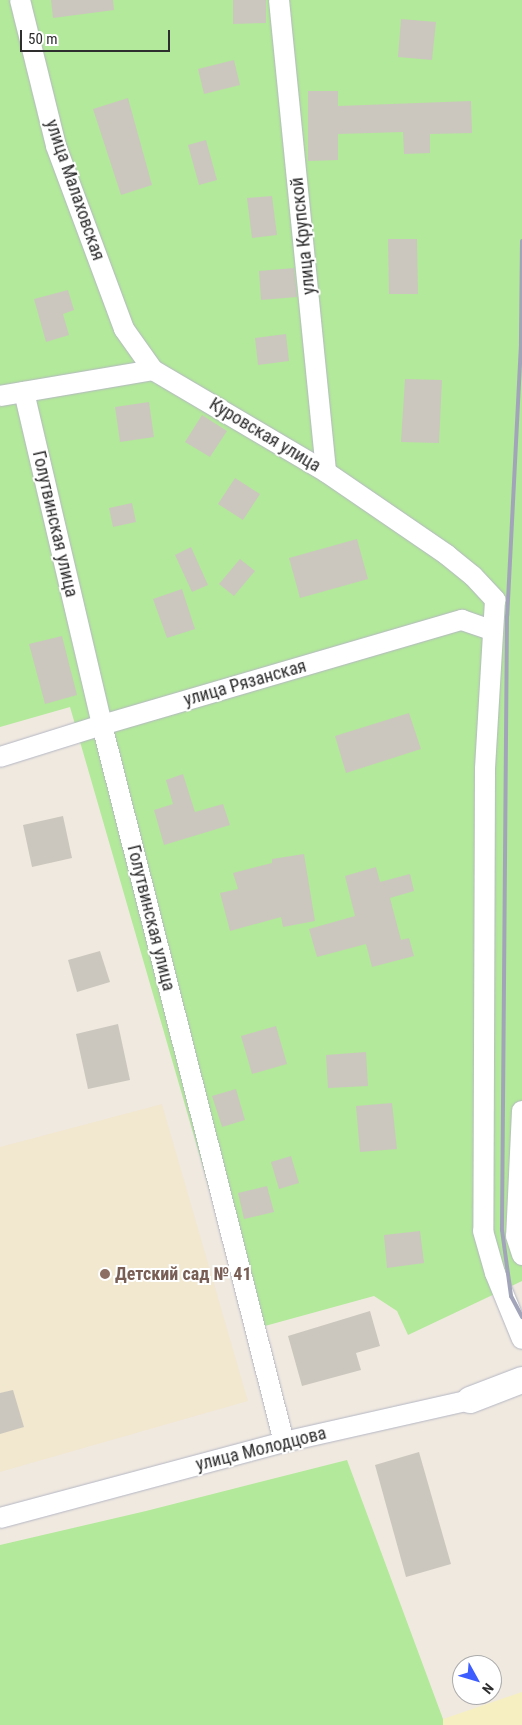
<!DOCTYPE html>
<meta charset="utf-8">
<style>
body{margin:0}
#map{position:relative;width:522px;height:1725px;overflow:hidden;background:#f0e9e0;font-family:"Roboto Condensed",sans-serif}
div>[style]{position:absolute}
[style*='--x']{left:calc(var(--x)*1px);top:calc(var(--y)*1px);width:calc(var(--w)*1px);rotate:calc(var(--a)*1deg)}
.education>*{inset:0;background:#f2e7cf}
.green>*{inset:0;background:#b3e99a}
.sand>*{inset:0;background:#f5efc2}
.building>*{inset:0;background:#cbc7be}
.roads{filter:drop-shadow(0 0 1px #b4b6c2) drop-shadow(0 0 1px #b4b6c2)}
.minor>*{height:20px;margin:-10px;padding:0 10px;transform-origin:10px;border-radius:10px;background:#fff}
.tertiary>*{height:26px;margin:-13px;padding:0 13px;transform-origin:13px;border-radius:13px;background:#fff}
.rail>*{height:4px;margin:-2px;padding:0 2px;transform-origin:2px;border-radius:2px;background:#a2a5b9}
.dots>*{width:14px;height:14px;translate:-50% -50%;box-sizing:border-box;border:2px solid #fff;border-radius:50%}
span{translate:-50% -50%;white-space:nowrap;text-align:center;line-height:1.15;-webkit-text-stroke:4px #fff;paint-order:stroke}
.street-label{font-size:18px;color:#2e2e2e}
.education-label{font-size:18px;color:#785e54;font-weight:700}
.left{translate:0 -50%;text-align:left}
.north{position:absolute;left:452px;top:1655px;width:50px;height:50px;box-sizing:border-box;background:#fff;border:1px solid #ababab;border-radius:50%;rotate:129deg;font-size:14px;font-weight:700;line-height:20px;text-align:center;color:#2e2e2e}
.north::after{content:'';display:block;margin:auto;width:18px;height:22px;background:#3e5dff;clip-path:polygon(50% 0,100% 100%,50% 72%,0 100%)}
.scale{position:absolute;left:20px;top:30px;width:150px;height:22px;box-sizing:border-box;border:2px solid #2e2e2e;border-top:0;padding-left:6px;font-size:15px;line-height:18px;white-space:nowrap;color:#2e2e2e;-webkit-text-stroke:4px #fff;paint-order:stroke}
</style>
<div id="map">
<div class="education">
<div style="clip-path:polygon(162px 1104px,248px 1401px,0 1472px,0 1147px)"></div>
</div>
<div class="green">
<div style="clip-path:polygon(0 0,522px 0,522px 1281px,408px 1335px,397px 1311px,374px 1296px,250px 1330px,70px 707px,0 727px)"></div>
<div style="clip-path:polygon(347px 1460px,443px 1719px,443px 1725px,0 1725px,0 1545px,146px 1511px)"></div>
</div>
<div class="sand">
<div style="clip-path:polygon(522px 1692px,522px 1725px,443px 1725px,443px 1719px)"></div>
</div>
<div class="building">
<div style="clip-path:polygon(51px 0,113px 0,114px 10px,53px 18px)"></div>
<div style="clip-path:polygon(233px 0,266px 0,266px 23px,233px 24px)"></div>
<div style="clip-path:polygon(401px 19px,436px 22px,432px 60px,398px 57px)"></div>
<div style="clip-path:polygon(234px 60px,240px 85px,204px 94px,198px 69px)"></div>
<div style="clip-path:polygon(308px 91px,338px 91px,338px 106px,471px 101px,472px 133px,430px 134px,430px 153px,404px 154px,403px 132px,338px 134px,338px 160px,308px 161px)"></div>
<div style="clip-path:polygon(128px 98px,152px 185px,121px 195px,93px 109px)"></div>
<div style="clip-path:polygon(206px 140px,217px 180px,199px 185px,188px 145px)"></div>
<div style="clip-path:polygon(272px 196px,277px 235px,252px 238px,247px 198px)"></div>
<div style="clip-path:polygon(388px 239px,417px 239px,418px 294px,389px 294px)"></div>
<div style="clip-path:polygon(294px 268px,297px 297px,261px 300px,259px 271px)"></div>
<div style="clip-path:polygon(68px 290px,74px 310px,63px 314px,69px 335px,46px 342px,34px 299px)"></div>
<div style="clip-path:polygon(286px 334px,289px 361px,258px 365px,255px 338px)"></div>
<div style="clip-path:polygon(405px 379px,442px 380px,439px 443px,401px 442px)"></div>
<div style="clip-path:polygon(149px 402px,154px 437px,120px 442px,115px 407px)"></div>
<div style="clip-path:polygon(202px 415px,227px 431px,210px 457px,185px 442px)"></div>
<div style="clip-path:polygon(235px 478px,260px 494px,243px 520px,218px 504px)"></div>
<div style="clip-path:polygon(132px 503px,136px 522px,113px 527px,109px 508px)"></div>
<div style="clip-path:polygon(357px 539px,368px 579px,300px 598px,289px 558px)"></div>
<div style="clip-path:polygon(191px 547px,208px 585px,192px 592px,175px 555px)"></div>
<div style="clip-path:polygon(240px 559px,255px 571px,234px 596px,219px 584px)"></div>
<div style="clip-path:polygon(182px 589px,195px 629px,167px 638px,153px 599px)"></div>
<div style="clip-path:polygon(62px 636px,77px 695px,45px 704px,29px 644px)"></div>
<div style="clip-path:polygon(409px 713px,421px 749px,346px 773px,335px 736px)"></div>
<div style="clip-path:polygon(183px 774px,195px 812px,223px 804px,230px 825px,164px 845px,154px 810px,173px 804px,166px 780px)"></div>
<div style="clip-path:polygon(63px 816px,72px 858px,32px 867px,23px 825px)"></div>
<div style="clip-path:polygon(304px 854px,315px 921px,283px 927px,281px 917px,230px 931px,220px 893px,238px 889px,233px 873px,272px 863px,272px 859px)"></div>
<div style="clip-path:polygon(376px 867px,380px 882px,410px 874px,414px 891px,390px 898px,401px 940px,409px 938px,414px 956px,372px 967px,366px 944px,317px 957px,309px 929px,355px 916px,345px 876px)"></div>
<div style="clip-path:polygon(100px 951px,110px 982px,77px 992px,68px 960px)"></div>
<div style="clip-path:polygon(118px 1024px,130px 1080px,88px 1089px,76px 1034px)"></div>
<div style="clip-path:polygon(276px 1026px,287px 1064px,252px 1074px,241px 1036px)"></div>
<div style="clip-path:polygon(366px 1052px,368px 1086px,328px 1088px,326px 1055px)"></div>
<div style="clip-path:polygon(236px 1089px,245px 1120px,222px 1127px,212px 1096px)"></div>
<div style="clip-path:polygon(392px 1103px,397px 1149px,360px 1152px,356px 1106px)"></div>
<div style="clip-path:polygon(291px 1156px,299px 1183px,279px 1189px,271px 1162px)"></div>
<div style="clip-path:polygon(267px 1186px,274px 1212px,244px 1219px,238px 1193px)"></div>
<div style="clip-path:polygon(420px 1231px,424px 1263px,387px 1268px,384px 1235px)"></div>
<div style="clip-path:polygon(370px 1311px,380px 1346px,356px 1353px,361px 1370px,302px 1386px,288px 1336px)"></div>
<div style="clip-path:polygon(13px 1390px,24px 1427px,0 1434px,0 1393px)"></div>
<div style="clip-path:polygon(419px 1452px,451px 1564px,406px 1577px,375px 1465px)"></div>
</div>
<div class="roads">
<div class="minor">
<div style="--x:20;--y:0;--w:150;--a:76.1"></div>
<div style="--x:56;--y:146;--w:195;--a:69.6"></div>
<div style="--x:124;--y:329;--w:50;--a:54.7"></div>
<div style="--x:279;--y:0;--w:474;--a:84.3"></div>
<div style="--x:24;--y:392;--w:342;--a:76.8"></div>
<div style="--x:102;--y:725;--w:740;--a:75.76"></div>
<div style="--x:0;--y:396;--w:155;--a:-9.6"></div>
<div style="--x:153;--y:370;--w:201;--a:30.5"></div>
<div style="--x:326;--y:472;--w:147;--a:34.4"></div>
<div style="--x:447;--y:555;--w:33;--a:39"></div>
<div style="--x:473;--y:576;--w:33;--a:47"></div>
<div style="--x:495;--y:600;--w:169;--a:93.4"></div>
<div style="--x:485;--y:769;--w:462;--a:90.2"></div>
<div style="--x:483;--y:1231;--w:44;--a:74.1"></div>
<div style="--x:495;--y:1273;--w:71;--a:67.8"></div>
<div style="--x:0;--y:757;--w:107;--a:-17.4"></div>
<div style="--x:102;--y:725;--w:375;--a:-16.3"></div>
<div style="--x:462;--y:620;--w:31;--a:19"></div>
<div style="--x:522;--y:1111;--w:125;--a:92.7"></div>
<div style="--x:516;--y:1236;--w:20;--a:72"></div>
<div style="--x:0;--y:1518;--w:294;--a:-15"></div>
<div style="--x:284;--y:1442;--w:191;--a:-12.7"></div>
</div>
<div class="tertiary">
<div style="--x:470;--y:1400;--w:56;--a:-21"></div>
</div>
</div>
<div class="rail">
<div style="--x:522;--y:241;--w:103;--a:90.6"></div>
<div style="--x:521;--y:344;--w:272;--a:92.9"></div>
<div style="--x:507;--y:616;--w:614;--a:90.47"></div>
<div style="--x:502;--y:1230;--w:67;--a:82.2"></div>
<div style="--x:511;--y:1296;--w:24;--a:62"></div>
</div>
<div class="dots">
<div style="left:105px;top:1274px;background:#8d6e63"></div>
</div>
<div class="street-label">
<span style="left:75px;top:190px;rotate:71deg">улица Малаховская</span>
<span style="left:303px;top:236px;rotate:-96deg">улица Крупской</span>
<span style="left:265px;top:435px;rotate:31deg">Куровская улица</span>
<span style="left:55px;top:524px;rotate:77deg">Голутвинская улица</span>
<span style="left:245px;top:683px;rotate:-16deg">улица Рязанская</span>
<span style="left:151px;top:918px;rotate:76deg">Голутвинская улица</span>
<span style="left:261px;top:1449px;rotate:-14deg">улица Молодцова</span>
</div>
<div class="education-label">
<span class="left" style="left:115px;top:1274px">Детский сад № 41</span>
</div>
<div class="north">N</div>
<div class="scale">50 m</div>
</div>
